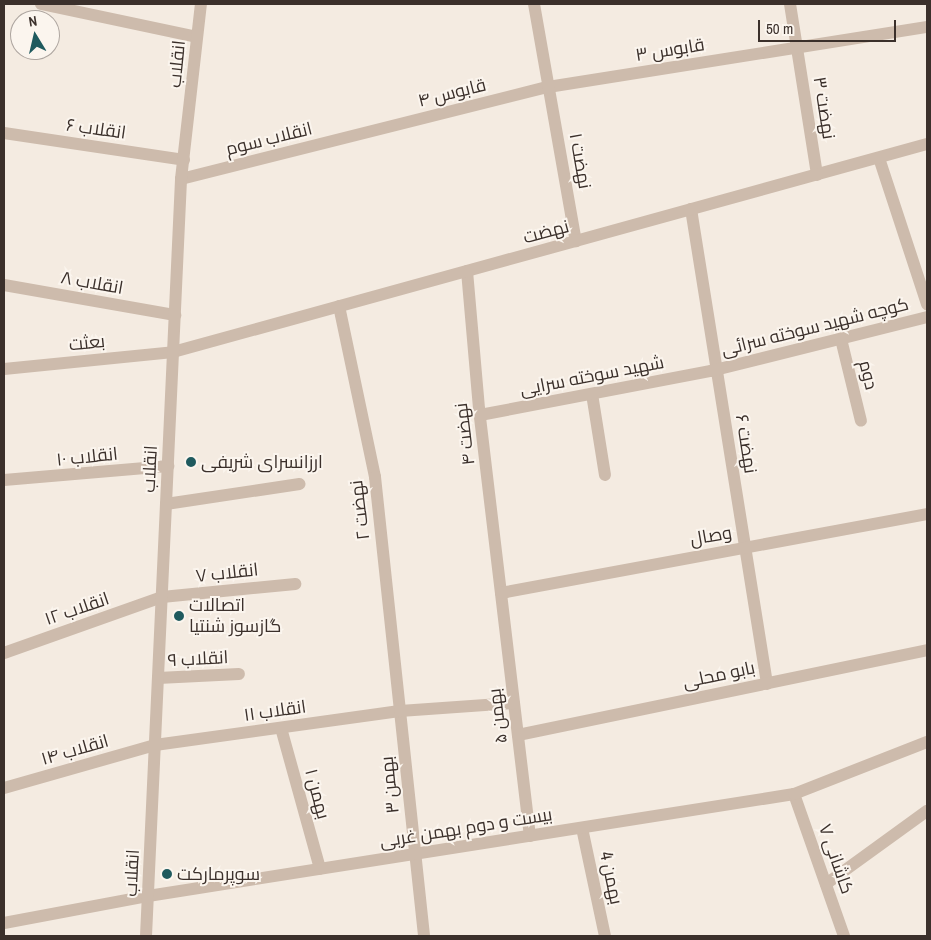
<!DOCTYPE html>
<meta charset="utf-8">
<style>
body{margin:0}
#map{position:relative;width:931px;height:940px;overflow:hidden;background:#f4ebe1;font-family:"Archivo Narrow",Cairo,sans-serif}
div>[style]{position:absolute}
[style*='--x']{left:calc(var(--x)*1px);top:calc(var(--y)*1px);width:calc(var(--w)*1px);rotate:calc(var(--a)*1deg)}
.minor>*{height:12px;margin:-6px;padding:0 6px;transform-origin:6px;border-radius:6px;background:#cdbbac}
.tertiary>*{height:12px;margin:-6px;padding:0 6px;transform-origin:6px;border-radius:6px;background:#cdbbac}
.dots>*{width:14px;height:14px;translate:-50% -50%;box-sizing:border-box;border:2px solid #fbf5ee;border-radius:50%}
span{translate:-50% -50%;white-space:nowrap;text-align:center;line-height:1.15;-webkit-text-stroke:4px #fbf5ee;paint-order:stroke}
.street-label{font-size:18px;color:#3b302b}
.poi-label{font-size:18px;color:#3b302b}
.left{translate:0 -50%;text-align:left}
.frame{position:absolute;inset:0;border:5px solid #3b302b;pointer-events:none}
.north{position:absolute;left:10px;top:10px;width:50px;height:50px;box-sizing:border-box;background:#fbf5ee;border:1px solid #aea6a0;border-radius:50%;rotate:351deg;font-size:14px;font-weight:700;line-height:20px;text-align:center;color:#3b302b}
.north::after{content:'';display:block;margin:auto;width:18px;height:22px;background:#1f5a5e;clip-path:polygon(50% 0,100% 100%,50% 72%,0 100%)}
.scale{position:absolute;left:758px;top:20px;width:138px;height:22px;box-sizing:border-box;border:2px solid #3b302b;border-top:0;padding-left:6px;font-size:15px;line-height:18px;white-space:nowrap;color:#3b302b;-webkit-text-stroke:4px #fbf5ee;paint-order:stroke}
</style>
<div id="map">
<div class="minor">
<div style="--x:41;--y:4;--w:159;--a:11.9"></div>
<div style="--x:790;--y:4;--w:173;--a:81"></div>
<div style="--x:4;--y:133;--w:182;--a:8.5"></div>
<div style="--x:879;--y:158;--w:154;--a:71.8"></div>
<div style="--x:181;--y:179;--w:378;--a:-14.1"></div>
<div style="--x:548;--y:87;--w:384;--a:-9"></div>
<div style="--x:691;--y:209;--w:481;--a:80.9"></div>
<div style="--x:467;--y:271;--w:139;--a:85"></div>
<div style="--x:479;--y:409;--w:430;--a:83.2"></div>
<div style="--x:4;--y:285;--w:174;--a:10"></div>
<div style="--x:339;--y:306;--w:175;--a:78.1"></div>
<div style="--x:375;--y:477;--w:462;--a:83.9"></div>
<div style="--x:841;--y:339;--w:84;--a:76.3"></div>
<div style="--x:592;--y:394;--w:82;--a:80.9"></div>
<div style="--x:480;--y:415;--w:235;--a:-10.8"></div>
<div style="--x:711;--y:371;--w:223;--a:-14"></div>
<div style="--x:4;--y:480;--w:165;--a:-4.9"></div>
<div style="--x:166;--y:504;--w:135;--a:-8.5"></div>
<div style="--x:501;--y:593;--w:433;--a:-10.5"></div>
<div style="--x:4;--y:653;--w:168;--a:-19.5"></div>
<div style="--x:162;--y:597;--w:134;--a:-5.6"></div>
<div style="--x:158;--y:678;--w:81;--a:-2.8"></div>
<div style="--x:281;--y:728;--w:146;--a:74.5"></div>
<div style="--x:518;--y:735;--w:418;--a:-11.7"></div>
<div style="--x:4;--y:788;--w:157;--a:-15.9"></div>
<div style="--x:155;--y:745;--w:247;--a:-7.9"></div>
<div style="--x:400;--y:711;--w:114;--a:-4"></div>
<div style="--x:794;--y:794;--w:151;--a:70.6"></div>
<div style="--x:582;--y:828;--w:110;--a:78"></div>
<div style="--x:826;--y:884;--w:125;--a:-35.9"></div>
</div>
<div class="tertiary">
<div style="--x:534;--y:4;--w:241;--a:80"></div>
<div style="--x:4;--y:369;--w:170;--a:-5.7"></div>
<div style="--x:173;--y:352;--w:782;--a:-15.42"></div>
<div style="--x:4;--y:923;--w:147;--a:-10.6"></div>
<div style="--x:148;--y:896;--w:654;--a:-8.97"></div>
<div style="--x:794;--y:794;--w:143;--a:-21.4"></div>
<div style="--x:146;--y:936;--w:758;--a:-87.35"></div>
<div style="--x:181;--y:179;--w:176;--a:-83.5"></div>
</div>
<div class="dots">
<div style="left:191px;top:462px;background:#1f5a5e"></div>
<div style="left:179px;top:616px;background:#1f5a5e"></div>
<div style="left:167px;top:874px;background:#1f5a5e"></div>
</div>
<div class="street-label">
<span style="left:670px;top:50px;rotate:-9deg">۳ قابوس</span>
<span style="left:177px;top:64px;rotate:-84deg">انقلاب</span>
<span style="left:452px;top:93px;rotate:-14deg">۴ قابوس</span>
<span style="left:824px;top:108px;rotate:81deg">۳ نهضت</span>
<span style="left:96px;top:129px;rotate:8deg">۶ انقلاب</span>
<span style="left:269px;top:139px;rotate:-14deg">انقلاب سوم</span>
<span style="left:580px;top:161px;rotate:80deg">۱ نهضت</span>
<span style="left:546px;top:232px;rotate:-15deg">نهضت</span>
<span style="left:92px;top:283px;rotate:10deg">۸ انقلاب</span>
<span style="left:815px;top:327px;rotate:-14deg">کوچه شهید سوخته سرائی</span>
<span style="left:87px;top:343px;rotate:-6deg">بعثت</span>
<span style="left:868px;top:375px;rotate:76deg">دوم</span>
<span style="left:592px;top:376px;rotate:-11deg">شهید سوخته سرایی</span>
<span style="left:465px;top:434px;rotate:-97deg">۴ نهضت</span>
<span style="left:746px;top:444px;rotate:81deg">۶ نهضت</span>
<span style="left:87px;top:457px;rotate:-6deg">۱۰ انقلاب</span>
<span style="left:150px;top:469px;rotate:-87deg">انقلاب</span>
<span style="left:360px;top:510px;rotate:-97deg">۲ نهضت</span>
<span style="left:711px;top:536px;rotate:-10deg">وصال</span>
<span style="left:227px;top:573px;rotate:-6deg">۷ انقلاب</span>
<span style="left:77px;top:609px;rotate:-19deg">۱۲ انقلاب</span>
<span style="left:198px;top:659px;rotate:-3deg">۹ انقلاب</span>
<span style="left:719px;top:675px;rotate:-12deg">بابو محلی</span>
<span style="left:275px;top:711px;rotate:-8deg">۱۱ انقلاب</span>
<span style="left:498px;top:716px;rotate:-97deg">۵ بهمن</span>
<span style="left:75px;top:750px;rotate:-16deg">۱۴ انقلاب</span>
<span style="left:390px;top:785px;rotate:-96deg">۳ بهمن</span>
<span style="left:317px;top:794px;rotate:75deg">۱ بهمن</span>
<span style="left:466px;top:828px;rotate:-9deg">بیست و دوم بهمن غربی</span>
<span style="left:836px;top:859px;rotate:71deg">۷ کاشانی</span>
<span style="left:132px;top:873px;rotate:-87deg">انقلاب</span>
<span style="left:611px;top:878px;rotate:78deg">بهمن 4</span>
</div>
<div class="poi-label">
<span class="left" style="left:201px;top:462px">ارزانسرای شریفی</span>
<span class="left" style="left:189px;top:616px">اتصالات<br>گازسوز شنتیا</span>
<span class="left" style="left:177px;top:874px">سوپرمارکت</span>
</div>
<div class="frame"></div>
<div class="north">N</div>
<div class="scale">50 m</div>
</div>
